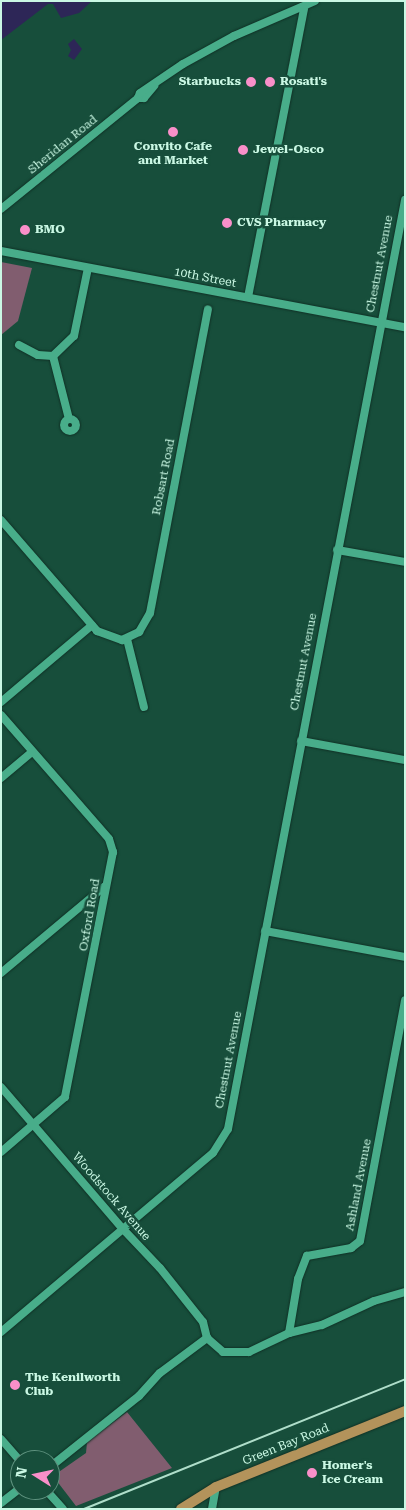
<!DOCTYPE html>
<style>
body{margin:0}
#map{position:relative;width:406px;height:1510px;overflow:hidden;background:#174e3b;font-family:"Roboto Serif",serif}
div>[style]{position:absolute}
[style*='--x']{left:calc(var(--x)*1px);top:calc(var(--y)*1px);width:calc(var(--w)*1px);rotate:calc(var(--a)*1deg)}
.green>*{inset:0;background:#815d6f}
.water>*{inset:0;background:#2d2657}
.roads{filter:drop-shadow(0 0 1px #103025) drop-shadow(0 0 1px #103025)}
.minor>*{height:8px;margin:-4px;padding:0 4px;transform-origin:4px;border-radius:4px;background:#48ad8a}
.minor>.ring{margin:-4px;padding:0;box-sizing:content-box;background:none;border:8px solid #48ad8a;border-radius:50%}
.major>*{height:10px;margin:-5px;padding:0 5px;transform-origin:5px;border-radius:5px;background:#b3935b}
.rail>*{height:2px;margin:-1px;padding:0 1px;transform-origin:1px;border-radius:1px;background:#afdeca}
.dots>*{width:14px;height:14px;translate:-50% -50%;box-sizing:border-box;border:2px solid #174e3b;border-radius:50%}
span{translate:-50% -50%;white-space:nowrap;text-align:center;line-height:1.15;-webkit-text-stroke:5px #174e3b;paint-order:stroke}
.poi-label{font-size:12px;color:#caf8e4;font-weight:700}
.right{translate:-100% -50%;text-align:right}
.left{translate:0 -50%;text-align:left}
.street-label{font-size:12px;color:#caf8e4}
.frame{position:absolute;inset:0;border:2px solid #caf8e4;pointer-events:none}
.north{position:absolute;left:10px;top:1450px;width:50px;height:50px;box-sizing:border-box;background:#174e3b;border:1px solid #5f927f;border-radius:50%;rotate:280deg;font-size:14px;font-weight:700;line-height:20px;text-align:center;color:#caf8e4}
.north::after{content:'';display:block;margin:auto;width:18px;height:22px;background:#f98fc9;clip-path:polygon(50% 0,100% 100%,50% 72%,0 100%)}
</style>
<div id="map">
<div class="green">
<div style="clip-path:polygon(1px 262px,32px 268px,18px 321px,1px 335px)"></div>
<div style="clip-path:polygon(127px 1412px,172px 1468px,76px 1506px,53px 1476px,86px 1453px,87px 1442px)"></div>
</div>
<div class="water">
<div style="clip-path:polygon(1px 1px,92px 1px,79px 13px,61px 18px,53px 4px,48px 4px,1px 40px)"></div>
<div style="clip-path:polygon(74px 39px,82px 49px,74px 60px,68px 56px,71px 50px,68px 44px)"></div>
</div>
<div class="roads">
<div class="minor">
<div style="--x:138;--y:98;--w:6;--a:0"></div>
<div style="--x:144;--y:98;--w:16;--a:-50"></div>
<div style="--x:1;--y:209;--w:176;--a:-39"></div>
<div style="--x:138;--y:98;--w:5;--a:-68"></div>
<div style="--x:140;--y:93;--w:52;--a:-34"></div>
<div style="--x:183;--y:64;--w:58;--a:-28.8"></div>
<div style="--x:234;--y:36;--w:88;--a:-23.4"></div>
<div style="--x:1;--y:251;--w:411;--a:10.7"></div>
<div style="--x:248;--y:297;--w:294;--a:-79"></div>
<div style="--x:19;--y:345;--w:21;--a:28"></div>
<div style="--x:38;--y:355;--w:15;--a:4"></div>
<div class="ring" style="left:64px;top:419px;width:4px;height:4px"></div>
<div style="--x:69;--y:419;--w:65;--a:-104.3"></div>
<div style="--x:53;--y:356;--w:29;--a:-44"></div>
<div style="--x:74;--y:336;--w:69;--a:-78.4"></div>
<div style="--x:1;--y:520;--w:147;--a:49.1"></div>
<div style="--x:97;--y:631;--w:27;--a:20"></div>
<div style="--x:122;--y:640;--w:19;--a:-25"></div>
<div style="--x:139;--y:632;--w:22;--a:-60"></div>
<div style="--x:150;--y:613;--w:309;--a:-79.2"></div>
<div style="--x:337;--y:550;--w:69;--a:10"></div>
<div style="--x:127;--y:639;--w:70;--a:76"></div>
<div style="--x:1;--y:702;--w:119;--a:-40.2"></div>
<div style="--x:1;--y:715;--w:164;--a:48.9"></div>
<div style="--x:109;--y:839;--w:14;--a:73"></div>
<div style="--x:113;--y:852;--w:250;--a:101.1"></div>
<div style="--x:65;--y:1097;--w:84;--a:139.3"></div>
<div style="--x:301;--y:741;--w:106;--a:10.4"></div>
<div style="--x:1;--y:778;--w:40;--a:-40"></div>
<div style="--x:265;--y:931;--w:142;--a:10.5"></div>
<div style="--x:1;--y:973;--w:134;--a:-39.9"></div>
<div style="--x:1;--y:1087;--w:186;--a:49.4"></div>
<div style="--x:122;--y:1228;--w:55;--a:46.5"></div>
<div style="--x:160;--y:1268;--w:69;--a:51.5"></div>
<div style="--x:203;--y:1322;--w:16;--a:76"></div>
<div style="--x:207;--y:1338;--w:21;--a:41"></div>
<div style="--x:223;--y:1352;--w:26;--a:0"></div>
<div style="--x:249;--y:1352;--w:44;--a:-25.4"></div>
<div style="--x:289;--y:1333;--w:34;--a:-14"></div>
<div style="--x:322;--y:1325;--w:57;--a:-24.8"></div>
<div style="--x:374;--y:1301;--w:32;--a:-16"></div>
<div style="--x:1;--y:1332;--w:277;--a:-40.2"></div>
<div style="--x:213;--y:1153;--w:28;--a:-58"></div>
<div style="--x:228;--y:1129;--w:946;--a:-79.21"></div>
<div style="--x:289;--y:1333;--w:55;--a:-80.5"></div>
<div style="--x:298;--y:1279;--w:25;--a:-69"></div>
<div style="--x:307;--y:1256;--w:45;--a:-10.3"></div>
<div style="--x:351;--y:1248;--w:11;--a:-38"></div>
<div style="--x:360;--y:1241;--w:245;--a:-79.4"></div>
<div style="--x:1;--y:1439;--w:29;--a:49"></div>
<div style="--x:50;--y:1467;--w:114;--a:-38.6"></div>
<div style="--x:139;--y:1396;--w:31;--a:-48"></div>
<div style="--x:160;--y:1373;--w:59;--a:-36.7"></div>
<div style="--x:46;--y:1490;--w:25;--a:48"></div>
<div style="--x:1;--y:1503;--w:24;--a:-38"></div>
<div style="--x:212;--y:1509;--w:22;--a:-80"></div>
</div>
<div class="major">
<div style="--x:181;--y:1509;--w:41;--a:-32.2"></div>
<div style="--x:216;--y:1487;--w:204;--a:-21.9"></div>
</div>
</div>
<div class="rail">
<div style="--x:84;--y:1509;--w:346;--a:-22"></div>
</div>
<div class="dots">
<div style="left:251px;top:82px;background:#f98fc9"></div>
<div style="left:270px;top:82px;background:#f98fc9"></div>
<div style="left:173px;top:132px;background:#f98fc9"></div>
<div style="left:243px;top:150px;background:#f98fc9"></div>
<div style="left:227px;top:223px;background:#f98fc9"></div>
<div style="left:25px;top:230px;background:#f98fc9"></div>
<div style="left:15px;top:1385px;background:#f98fc9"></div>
<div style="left:312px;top:1473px;background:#f98fc9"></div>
</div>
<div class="poi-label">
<span class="right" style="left:241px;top:82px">Starbucks</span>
<span class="left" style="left:280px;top:82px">Rosati's</span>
<span style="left:173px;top:154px">Convito Cafe<br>and Market</span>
<span class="left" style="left:253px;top:150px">Jewel-Osco</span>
<span class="left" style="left:237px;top:223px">CVS Pharmacy</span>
<span class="left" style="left:35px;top:230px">BMO</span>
<span class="left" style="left:25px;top:1385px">The Kenilworth<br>Club</span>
<span class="left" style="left:322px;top:1473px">Homer's<br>Ice Cream</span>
</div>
<div class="street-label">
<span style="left:63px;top:145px;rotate:-39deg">Sheridan Road</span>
<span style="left:380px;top:264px;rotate:-79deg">Chestnut Avenue</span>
<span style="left:205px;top:278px;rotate:11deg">10th Street</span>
<span style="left:164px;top:477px;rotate:-79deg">Robsart Road</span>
<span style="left:304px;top:662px;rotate:-79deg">Chestnut Avenue</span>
<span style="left:90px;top:915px;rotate:-80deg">Oxford Road</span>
<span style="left:229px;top:1060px;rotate:-79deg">Chestnut Avenue</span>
<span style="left:359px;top:1185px;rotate:-79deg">Ashland Avenue</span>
<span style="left:111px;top:1197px;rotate:49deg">Woodstock Avenue</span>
<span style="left:286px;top:1445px;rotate:-22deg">Green Bay Road</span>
</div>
<div class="frame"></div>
<div class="north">N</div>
</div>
